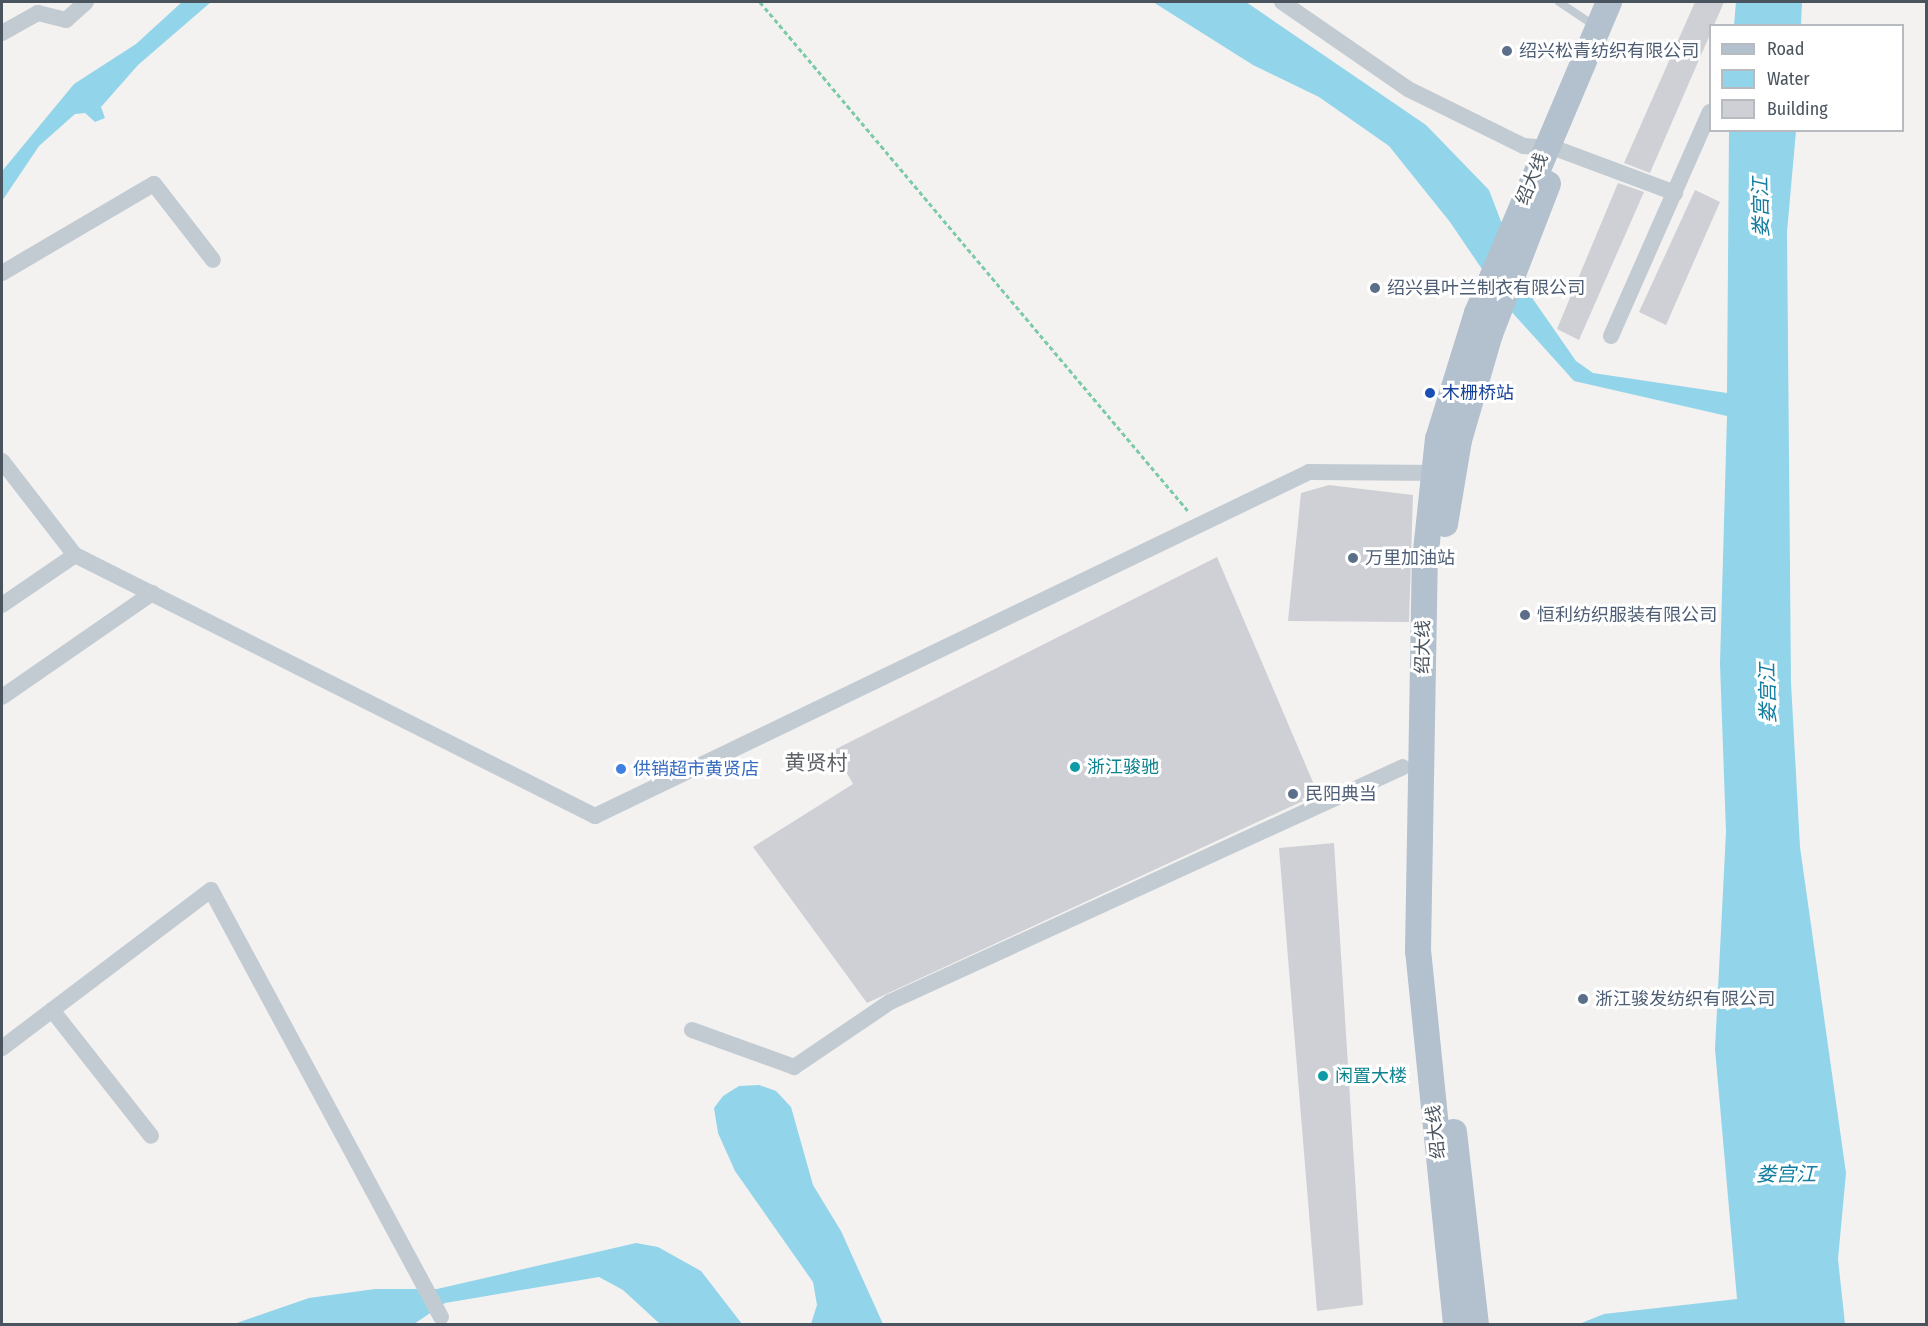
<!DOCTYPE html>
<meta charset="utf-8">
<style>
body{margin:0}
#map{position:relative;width:1928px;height:1326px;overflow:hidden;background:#f3f2f1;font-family:"Fira Sans Condensed","Noto Sans SC",sans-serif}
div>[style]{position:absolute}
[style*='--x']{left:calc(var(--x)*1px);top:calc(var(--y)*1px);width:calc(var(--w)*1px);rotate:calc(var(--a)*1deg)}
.water>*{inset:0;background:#92d4e9}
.building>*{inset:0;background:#cfd0d5}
.path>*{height:3px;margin-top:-1.5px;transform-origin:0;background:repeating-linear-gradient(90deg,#7ccba7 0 4.5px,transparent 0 7.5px)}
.lane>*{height:8px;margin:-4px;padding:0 4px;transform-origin:4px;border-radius:4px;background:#c3cbd2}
.street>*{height:16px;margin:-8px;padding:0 8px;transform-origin:8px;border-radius:8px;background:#c3cbd2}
.primary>*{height:26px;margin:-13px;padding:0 13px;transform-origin:13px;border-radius:13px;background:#b3c0ce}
.dots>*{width:16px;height:16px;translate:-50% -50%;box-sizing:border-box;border:3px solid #fff;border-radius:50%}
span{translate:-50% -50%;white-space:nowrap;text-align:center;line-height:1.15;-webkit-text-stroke:6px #fff;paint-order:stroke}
.service-label{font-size:18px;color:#4e5e75}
.left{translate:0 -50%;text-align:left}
.street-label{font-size:18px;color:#4a545e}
.transit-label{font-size:18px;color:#164399}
.culture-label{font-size:18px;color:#0d838f}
.shop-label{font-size:18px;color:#366cbe}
.water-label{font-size:20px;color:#137ea0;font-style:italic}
.quarter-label{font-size:21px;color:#5e6166}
.frame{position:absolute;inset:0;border:3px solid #4a545e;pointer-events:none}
.legend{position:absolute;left:1709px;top:24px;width:195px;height:108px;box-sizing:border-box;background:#fff;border:2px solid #b7bbbf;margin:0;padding:8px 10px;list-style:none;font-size:18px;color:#4a545e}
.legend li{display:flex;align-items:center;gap:12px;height:30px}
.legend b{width:30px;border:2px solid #b7bbbf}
</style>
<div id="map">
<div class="water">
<div style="clip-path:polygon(182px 2px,211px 2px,138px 65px,101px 107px,105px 118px,95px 122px,85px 113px,75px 114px,39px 146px,2px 201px,3px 170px,74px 84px,136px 44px)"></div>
<div style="clip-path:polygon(1153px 2px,1246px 2px,1426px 125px,1489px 190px,1528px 292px,1576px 361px,1593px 373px,1727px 393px,1729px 131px,1796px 131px,1787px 232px,1791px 683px,1800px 847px,1846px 1173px,1838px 1259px,1845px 1324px,1579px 1324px,1604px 1314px,1737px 1299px,1715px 1049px,1726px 832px,1720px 664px,1727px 416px,1574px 381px,1509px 309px,1450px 222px,1389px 146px,1319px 97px,1253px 65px)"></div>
<div style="clip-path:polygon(1736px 2px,1802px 2px,1801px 25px,1734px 25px)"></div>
<div style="clip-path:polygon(759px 1085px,776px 1091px,791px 1107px,813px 1185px,841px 1231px,883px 1324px,811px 1324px,817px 1305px,813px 1282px,735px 1171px,718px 1133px,714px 1108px,723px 1096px,739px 1086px)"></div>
<div style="clip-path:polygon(636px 1243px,658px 1247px,701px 1271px,742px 1324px,660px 1324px,623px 1290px,599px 1277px,445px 1303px,414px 1324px,234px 1324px,309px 1298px,375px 1289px,437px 1289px)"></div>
</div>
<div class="building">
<div style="clip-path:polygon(1695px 2px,1724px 2px,1650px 173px,1624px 163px)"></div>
<div style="clip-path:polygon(1618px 183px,1644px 192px,1579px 340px,1557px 329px)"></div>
<div style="clip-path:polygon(1695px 190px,1720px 202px,1666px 325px,1639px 312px)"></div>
<div style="clip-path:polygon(1329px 485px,1413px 495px,1409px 622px,1288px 621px,1301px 493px)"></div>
<div style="clip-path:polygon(1217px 557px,1318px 794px,867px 1003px,753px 847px,853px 784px,834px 750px)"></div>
<div style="clip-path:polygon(1334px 843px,1363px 1305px,1317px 1311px,1279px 848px)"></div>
</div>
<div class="path">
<div style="--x:760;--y:2;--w:666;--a:49.93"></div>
</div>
<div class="lane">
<div style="--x:1559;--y:2;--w:43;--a:33.7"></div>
</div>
<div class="street">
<div style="--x:1282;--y:2;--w:153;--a:34.6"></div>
<div style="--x:1408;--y:89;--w:129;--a:26.2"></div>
<div style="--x:1524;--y:146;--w:21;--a:5"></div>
<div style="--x:2;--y:33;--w:41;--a:-29.1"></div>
<div style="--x:38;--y:13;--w:29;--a:14"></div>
<div style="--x:66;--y:20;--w:27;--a:-42"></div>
<div style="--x:1560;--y:150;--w:123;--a:20.5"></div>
<div style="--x:2;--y:273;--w:176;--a:-30.4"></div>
<div style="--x:154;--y:184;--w:96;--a:52.2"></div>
<div style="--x:1611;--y:336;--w:245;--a:-66.2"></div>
<div style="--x:2;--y:461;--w:119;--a:52.2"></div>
<div style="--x:75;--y:555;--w:582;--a:26.65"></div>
<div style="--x:595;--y:816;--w:793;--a:-25.72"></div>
<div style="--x:1309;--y:472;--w:134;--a:0.4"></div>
<div style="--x:2;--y:605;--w:88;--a:-34.4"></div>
<div style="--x:2;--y:697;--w:183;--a:-34.7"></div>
<div style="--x:52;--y:1010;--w:160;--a:51.8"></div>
<div style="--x:692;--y:1030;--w:109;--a:19.9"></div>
<div style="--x:794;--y:1067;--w:116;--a:-34.1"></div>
<div style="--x:890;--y:1002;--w:564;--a:-24.61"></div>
<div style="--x:2;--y:1048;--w:262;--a:-37.1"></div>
<div style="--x:211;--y:890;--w:485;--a:61.7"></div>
</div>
<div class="primary">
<div style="--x:1445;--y:524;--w:85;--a:-80.5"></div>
<div style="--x:1459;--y:440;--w:110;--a:-73.7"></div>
<div style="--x:1490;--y:334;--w:161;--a:-68.9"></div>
<div style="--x:1454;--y:1132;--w:193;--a:83.5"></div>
<div style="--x:1456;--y:1324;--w:375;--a:-95.8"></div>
<div style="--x:1418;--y:951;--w:391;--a:-89"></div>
<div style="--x:1425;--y:560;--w:122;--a:-83.9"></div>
<div style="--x:1438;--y:439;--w:132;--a:-72.8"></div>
<div style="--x:1477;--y:313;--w:338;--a:-67"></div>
</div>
<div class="dots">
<div style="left:1507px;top:51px;background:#5c6f8a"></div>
<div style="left:1375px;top:288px;background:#5c6f8a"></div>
<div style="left:1430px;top:393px;background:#1a4fb4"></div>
<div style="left:1353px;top:558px;background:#5c6f8a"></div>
<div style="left:1525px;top:615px;background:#5c6f8a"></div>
<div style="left:1075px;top:767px;background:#0f9aa8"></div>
<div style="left:621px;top:769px;background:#3f7fe0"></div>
<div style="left:1293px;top:794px;background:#5c6f8a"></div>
<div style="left:1583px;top:999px;background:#5c6f8a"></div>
<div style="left:1323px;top:1076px;background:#0f9aa8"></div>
</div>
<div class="service-label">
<span class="left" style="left:1519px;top:51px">绍兴松青纺织有限公司</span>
<span class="left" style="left:1387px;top:288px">绍兴县叶兰制衣有限公司</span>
<span class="left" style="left:1365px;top:558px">万里加油站</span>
<span class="left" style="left:1537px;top:615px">恒利纺织服装有限公司</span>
<span class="left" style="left:1305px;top:794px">民阳典当</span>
<span class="left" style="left:1595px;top:999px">浙江骏发纺织有限公司</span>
</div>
<div class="street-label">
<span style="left:1532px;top:179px;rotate:-67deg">绍大线</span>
<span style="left:1423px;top:647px;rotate:-89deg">绍大线</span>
<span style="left:1436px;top:1132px;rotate:-96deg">绍大线</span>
</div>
<div class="transit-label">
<span class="left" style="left:1442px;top:393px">木栅桥站</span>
</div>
<div class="culture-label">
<span class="left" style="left:1087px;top:767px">浙江骏驰</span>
<span class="left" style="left:1335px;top:1076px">闲置大楼</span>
</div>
<div class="shop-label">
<span class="left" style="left:633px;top:769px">供销超市黄贤店</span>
</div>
<div class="water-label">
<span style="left:1761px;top:207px;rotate:-91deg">娄宫江</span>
<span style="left:1768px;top:693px;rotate:-91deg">娄宫江</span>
<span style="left:1786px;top:1174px">娄宫江</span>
</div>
<div class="quarter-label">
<span style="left:816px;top:763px">黄贤村</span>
</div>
<div class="frame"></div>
<ul class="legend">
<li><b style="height:8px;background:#b3c0ce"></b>Road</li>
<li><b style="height:16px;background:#92d4e9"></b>Water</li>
<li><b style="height:16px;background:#cfd0d5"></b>Building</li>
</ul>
</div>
